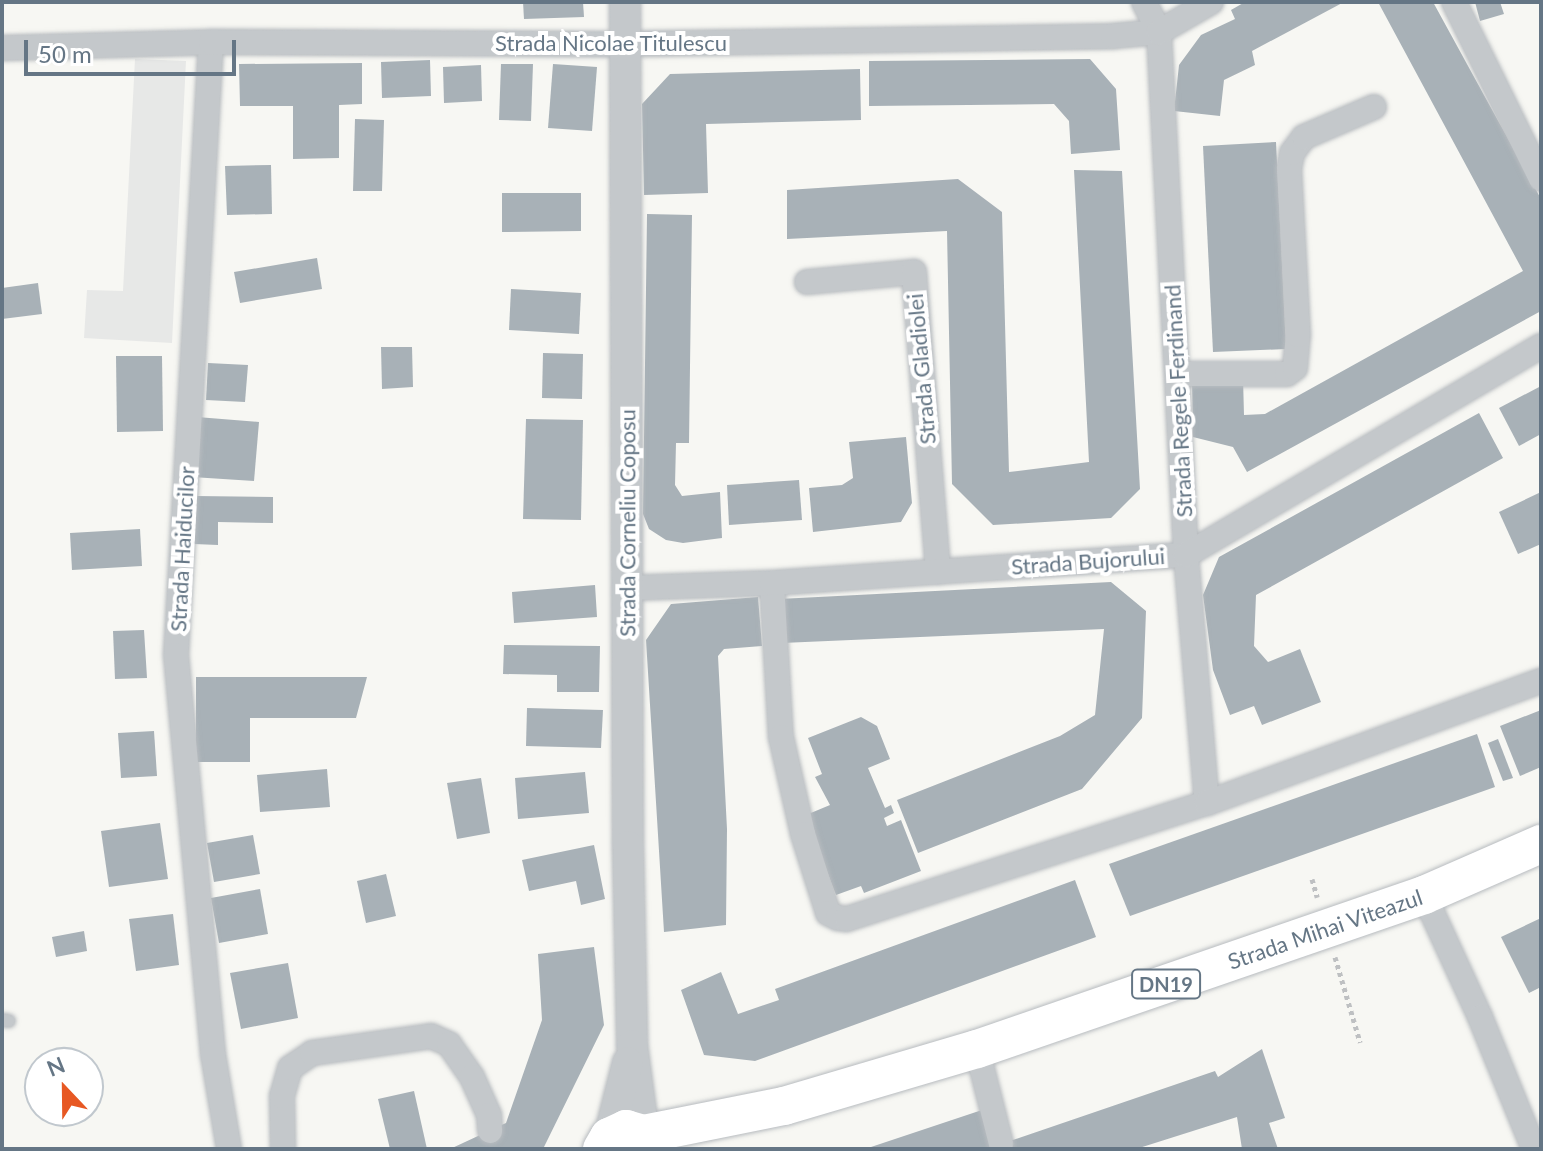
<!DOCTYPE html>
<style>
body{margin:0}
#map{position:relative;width:1543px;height:1151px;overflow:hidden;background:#f7f7f3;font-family:Lato,sans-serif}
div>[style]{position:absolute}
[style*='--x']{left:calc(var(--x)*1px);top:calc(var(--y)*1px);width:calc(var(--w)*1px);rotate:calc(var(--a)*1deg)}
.built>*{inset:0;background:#e7e8e7}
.building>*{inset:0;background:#a8b1b7}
.path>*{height:5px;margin-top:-2.5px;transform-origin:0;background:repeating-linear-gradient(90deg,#bec0c2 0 4px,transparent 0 8px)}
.roads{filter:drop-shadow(0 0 2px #b7bbbf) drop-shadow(0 0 2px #b7bbbf)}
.service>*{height:12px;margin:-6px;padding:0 6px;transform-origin:6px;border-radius:6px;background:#c4c8cb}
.minor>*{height:24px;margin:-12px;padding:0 12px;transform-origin:12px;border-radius:12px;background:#c4c8cb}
.tertiary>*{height:30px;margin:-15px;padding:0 15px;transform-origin:15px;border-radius:15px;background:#c4c8cb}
.primary>*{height:38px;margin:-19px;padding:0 19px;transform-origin:19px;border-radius:19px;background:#fff}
span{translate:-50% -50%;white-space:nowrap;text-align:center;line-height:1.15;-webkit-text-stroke:8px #fff;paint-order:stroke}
.shield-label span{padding:2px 6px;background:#fff;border:2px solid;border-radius:6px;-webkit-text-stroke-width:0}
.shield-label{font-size:20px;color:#657685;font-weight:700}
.street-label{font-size:22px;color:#657685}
.frame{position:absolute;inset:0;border:4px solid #657685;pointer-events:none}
.north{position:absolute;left:24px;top:1047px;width:80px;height:80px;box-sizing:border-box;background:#fff;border:2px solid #c1c8ce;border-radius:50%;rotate:338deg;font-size:22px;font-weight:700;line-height:32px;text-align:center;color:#657685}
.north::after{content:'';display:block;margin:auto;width:28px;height:36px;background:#e75823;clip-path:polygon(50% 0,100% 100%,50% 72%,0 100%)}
.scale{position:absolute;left:24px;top:40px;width:212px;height:36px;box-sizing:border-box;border:4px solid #657685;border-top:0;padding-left:10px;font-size:24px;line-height:28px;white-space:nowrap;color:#657685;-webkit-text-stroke:6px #fff;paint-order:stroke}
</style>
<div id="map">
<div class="built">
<div style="clip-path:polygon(135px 59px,186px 61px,172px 343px,84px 338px,87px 290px,123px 291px)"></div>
</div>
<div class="building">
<div style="clip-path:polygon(523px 2px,583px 2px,584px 17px,524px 19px)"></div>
<div style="clip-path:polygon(1245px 2px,1344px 2px,1252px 51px,1255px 65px,1224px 80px,1220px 116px,1174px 111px,1179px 65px,1201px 35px,1235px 19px,1231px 10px)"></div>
<div style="clip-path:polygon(1378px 2px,1433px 2px,1541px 199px,1541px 311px,1247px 472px,1233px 447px,1193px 437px,1192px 380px,1243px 378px,1244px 415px,1265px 414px,1523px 271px)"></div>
<div style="clip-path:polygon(1475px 2px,1500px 2px,1504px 14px,1480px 21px)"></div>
<div style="clip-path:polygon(1090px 59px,1116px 89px,1120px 150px,1071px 154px,1069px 121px,1054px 104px,869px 106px,869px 61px)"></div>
<div style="clip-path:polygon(430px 60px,431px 96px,382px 98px,381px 62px)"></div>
<div style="clip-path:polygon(362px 63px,362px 104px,339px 105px,339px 158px,293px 159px,293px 106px,240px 106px,239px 64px)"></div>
<div style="clip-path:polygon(501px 64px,533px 64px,531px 121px,499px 120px)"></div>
<div style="clip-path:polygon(553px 64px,597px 67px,592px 131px,548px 128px)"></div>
<div style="clip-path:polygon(481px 65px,482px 101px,444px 103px,443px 67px)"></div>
<div style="clip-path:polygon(860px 69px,861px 120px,706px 124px,708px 193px,644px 195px,642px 104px,670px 74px)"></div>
<div style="clip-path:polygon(355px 119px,384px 120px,382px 191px,353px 191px)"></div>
<div style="clip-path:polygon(1276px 142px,1286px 349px,1213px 352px,1203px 146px)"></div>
<div style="clip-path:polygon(271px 165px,272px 214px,227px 215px,225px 166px)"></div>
<div style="clip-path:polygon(1074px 170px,1122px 171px,1140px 489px,1111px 518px,993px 525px,952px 484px,947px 231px,787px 239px,787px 190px,958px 179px,1002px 212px,1009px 472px,1089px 462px)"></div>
<div style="clip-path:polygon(502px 193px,581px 193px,581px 231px,502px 232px)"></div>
<div style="clip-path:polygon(647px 214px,692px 215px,689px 443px,676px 443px,675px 485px,682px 496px,720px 492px,722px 538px,683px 543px,666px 540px,649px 529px,643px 514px)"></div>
<div style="clip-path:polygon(317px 258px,322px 289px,240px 303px,234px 272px)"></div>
<div style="clip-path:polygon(38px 283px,42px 314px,2px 319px,2px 288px)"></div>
<div style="clip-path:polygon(511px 289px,581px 293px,579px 334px,509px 330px)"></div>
<div style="clip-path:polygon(381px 347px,412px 347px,413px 387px,382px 389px)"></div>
<div style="clip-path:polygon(543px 353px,583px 354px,582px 399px,542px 398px)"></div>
<div style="clip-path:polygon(116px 356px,162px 356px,163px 431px,117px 432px)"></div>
<div style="clip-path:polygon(208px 363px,248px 365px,245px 402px,206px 400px)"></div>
<div style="clip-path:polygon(1541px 386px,1541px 434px,1519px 446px,1499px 408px)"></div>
<div style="clip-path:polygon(1479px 413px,1503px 458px,1256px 595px,1254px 646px,1268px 662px,1300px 649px,1321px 702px,1262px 725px,1254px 706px,1230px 715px,1213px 670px,1203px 595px,1219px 557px)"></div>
<div style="clip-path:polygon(197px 417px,259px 422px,254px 481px,192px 477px)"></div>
<div style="clip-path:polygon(526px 419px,583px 420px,581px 520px,523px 519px)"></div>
<div style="clip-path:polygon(906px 437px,912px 503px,901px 522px,813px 532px,809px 488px,842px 485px,853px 478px,849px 442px)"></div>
<div style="clip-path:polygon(799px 480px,802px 520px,729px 525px,727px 485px)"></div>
<div style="clip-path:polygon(1541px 492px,1541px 544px,1518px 554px,1499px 512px)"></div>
<div style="clip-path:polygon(195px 496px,273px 497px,273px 523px,218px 522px,218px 545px,194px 544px)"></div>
<div style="clip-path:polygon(140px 529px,142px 566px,72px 570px,70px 533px)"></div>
<div style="clip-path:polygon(1111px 582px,1146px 611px,1142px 718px,1082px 789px,918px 853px,897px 800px,1060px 736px,1095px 715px,1104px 629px,782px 643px,779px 599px)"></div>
<div style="clip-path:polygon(595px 585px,597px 617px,514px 623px,512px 592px)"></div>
<div style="clip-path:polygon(758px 597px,762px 646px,724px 649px,718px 656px,727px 829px,726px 925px,664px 932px,646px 640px,671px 604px)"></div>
<div style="clip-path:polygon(144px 630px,147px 678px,115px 679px,113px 631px)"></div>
<div style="clip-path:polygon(504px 645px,600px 646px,599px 692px,557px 692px,557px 675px,503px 674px)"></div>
<div style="clip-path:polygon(196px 677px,367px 677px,356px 718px,250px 718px,250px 762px,196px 762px)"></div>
<div style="clip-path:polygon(527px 708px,603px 710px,601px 748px,526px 746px)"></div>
<div style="clip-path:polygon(1541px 710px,1541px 767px,1520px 776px,1500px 726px)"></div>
<div style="clip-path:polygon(861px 717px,877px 726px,890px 759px,868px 768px,885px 808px,891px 805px,894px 813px,884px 818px,887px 826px,901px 820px,921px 871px,864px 893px,861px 886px,836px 895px,806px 815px,830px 805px,815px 777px,822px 774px,808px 738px)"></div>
<div style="clip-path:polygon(154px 731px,157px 776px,121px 778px,118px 733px)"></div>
<div style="clip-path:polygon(1477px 734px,1495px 787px,1130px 916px,1109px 864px)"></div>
<div style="clip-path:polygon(1498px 739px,1513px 778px,1503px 781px,1488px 743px)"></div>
<div style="clip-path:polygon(327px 769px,330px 807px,260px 812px,257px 775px)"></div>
<div style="clip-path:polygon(585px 772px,589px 813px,518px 819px,515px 778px)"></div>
<div style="clip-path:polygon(481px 778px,490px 833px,457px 839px,447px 783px)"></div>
<div style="clip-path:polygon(160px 823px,168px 879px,109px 887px,101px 831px)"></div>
<div style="clip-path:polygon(253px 835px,260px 874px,214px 882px,207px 843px)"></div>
<div style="clip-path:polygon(594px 845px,605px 899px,581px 905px,576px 881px,529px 891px,522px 860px)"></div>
<div style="clip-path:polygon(386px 874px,396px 916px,366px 923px,357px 881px)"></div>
<div style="clip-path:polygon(1075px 880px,1096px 937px,755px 1061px,704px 1055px,681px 990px,721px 972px,738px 1014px,779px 1000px,775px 989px)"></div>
<div style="clip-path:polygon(260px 889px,268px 934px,219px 943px,211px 898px)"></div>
<div style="clip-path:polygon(173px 914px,179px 965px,136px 971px,129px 919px)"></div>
<div style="clip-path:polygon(1541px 918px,1541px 987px,1529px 993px,1501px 937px)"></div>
<div style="clip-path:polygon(84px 931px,87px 951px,56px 957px,52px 937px)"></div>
<div style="clip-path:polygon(594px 947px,604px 1025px,543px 1149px,450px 1149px,506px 1123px,542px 1020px,538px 954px)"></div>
<div style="clip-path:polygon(288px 963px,298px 1018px,241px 1029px,230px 973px)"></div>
<div style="clip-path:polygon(1262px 1049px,1285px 1118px,1269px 1123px,1278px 1149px,1242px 1149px,1237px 1117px,1136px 1149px,1003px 1149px,1001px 1144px,1215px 1071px,1218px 1077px)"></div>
<div style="clip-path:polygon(414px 1091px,427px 1149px,390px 1149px,378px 1099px)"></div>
<div style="clip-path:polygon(985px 1109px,995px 1149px,869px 1149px,868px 1148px)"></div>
</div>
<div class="path">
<div style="--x:1312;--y:879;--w:19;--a:74"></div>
<div style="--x:1335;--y:957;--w:89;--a:73.6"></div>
</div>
<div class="roads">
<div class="service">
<div style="--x:2;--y:1020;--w:7;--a:8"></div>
</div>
<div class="minor">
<div style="--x:1144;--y:2;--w:34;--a:63"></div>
<div style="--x:1159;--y:32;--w:524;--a:87.04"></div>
<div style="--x:1186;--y:555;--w:249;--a:85.2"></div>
<div style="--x:1454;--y:2;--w:197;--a:63.8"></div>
<div style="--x:211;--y:42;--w:614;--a:93.27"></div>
<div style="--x:176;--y:655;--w:401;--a:84.7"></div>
<div style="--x:213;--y:1054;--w:96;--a:80.4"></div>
<div style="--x:2;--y:48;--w:209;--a:-1.6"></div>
<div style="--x:211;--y:42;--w:413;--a:0.3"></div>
<div style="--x:624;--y:44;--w:489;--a:-0.9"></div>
<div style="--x:1113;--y:36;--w:46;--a:-5"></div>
<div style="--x:1159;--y:32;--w:60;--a:-30"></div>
<div style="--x:807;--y:282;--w:107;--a:-5.3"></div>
<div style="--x:914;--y:272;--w:301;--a:85.4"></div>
<div style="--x:1177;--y:374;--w:110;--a:0"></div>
<div style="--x:1287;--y:374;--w:10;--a:-37"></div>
<div style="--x:1295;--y:368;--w:33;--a:-85"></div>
<div style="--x:1298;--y:335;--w:166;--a:-93.1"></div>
<div style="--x:1289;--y:169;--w:16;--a:-79"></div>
<div style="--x:1292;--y:153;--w:20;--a:-53"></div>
<div style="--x:1304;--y:137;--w:76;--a:-23.2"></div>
<div style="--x:772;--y:583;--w:154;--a:86.7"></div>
<div style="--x:781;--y:737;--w:99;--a:77.2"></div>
<div style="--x:803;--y:834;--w:83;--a:72.4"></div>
<div style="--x:828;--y:913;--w:11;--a:27"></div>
<div style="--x:838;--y:918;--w:9;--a:6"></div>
<div style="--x:847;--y:919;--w:378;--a:-17.9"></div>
<div style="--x:1207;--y:803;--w:356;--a:-20.1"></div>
<div style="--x:627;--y:588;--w:145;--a:-2"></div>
<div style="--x:772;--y:583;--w:415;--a:-3.9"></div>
<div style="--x:1186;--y:555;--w:412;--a:-30.5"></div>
<div style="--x:1424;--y:895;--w:134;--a:65.3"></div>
<div style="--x:1480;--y:1017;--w:143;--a:67.8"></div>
<div style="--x:977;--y:1049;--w:98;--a:75.8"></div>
<div style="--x:283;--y:1149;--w:53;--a:-91.1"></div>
<div style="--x:282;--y:1096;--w:29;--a:-74"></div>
<div style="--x:290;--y:1068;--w:27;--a:-34"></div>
<div style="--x:312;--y:1053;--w:120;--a:-8.1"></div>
<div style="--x:431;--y:1036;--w:20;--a:24"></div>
<div style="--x:449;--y:1044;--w:40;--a:55.1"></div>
<div style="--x:472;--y:1077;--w:42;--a:65.9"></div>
<div style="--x:489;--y:1115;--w:16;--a:86"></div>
</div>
<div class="tertiary">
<div style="--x:625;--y:2;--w:844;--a:89.8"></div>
<div style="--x:628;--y:846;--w:199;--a:88.8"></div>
<div style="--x:632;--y:1045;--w:90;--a:82.3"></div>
<div style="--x:609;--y:1137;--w:77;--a:-75.8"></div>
</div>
<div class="primary">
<div style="--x:644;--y:1134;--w:143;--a:-11.3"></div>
<div style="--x:784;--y:1106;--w:201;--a:-16.5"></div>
<div style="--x:977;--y:1049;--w:473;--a:-19"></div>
<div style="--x:1424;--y:895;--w:128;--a:-23.6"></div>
<div style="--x:602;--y:1149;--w:14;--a:-60"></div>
<div style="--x:609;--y:1137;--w:19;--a:-25"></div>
<div style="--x:626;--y:1129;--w:19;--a:16"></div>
<div style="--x:644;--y:1134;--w:18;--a:56"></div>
</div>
</div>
<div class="shield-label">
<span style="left:1166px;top:984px">DN19</span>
</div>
<div class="street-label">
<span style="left:611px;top:43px">Strada Nicolae Titulescu</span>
<span style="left:921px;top:369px;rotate:-95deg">Strada Gladiolei</span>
<span style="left:1178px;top:401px;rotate:-93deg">Strada Regele Ferdinand</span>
<span style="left:627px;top:523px;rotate:-90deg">Strada Corneliu Coposu</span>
<span style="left:182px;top:549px;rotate:-87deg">Strada Haiducilor</span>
<span style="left:1088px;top:561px;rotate:-4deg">Strada Bujorului</span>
<span style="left:1325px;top:929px;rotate:-19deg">Strada Mihai Viteazul</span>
</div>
<div class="frame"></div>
<div class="north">N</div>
<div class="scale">50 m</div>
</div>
